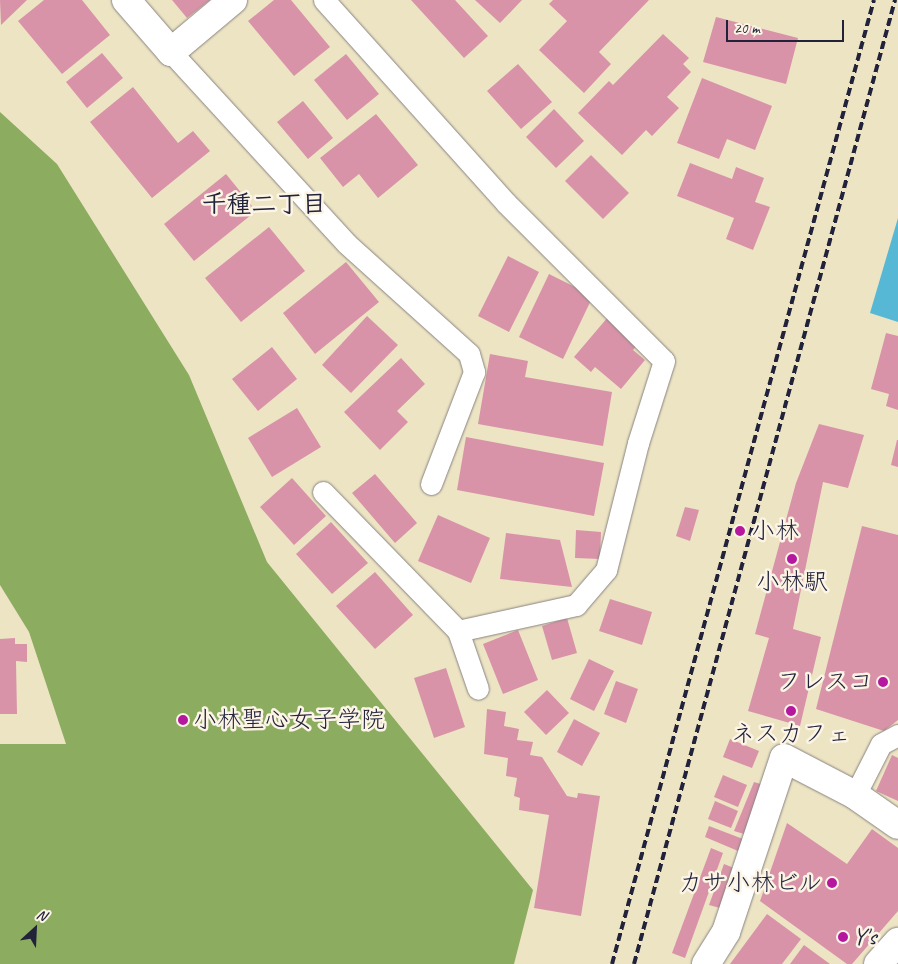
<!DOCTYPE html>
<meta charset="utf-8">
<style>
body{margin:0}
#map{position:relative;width:898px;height:964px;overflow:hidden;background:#ede4c4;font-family:Caveat,"Klee One",sans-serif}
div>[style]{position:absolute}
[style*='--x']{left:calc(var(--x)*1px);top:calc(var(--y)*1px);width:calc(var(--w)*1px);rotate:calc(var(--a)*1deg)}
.forest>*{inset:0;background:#8cac60}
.water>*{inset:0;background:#56b8d5}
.building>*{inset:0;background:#d893a8}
.roads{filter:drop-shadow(0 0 1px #888380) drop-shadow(0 0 1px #888380)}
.service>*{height:21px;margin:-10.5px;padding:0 10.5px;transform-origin:10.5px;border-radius:10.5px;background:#fff}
.minor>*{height:28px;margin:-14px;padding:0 14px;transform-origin:14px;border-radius:14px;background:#fff}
.rail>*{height:4px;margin-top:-2px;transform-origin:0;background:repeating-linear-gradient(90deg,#22223b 0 8px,transparent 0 12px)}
.dots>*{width:14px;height:14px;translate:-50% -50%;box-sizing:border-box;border:2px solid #fcf5e5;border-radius:50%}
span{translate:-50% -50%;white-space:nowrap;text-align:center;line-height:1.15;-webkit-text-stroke:5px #fcf5e5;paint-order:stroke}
.poi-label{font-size:24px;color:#22223b}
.left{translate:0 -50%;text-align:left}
.right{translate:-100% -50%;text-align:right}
.neighbourhood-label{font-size:25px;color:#22223b;font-weight:700}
.north{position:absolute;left:10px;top:904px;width:50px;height:50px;-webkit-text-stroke:4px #fcf5e5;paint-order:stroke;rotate:25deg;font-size:14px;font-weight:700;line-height:20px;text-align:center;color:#22223b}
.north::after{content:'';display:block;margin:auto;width:18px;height:22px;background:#22223b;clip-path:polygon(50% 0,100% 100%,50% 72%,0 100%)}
.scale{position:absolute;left:726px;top:20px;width:118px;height:22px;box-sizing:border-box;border:2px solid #22223b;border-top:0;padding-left:6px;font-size:15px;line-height:18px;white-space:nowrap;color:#22223b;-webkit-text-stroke:4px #fcf5e5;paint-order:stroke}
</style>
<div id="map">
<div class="forest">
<div style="clip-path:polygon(0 112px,57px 164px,189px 375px,267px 562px,533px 890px,514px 964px,0 964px,0 744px,66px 744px,29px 632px,0 585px)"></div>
</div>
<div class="water">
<div style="clip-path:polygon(898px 218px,898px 322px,870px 313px)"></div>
</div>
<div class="building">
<div style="clip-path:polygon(0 0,27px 0,1px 25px)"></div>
<div style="clip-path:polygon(44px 0,82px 0,110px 35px,62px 74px,18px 21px)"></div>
<div style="clip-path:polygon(172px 0,210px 0,187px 18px)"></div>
<div style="clip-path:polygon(274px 0,291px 0,330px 47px,294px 76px,248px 21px)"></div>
<div style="clip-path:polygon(411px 0,455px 0,488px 36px,464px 58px)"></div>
<div style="clip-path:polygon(475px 0,522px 0,500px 23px)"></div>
<div style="clip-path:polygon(553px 0,649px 0,599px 52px,611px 64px,584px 93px,539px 50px,567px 21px,549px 4px)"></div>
<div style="clip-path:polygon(716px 17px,798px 38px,786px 84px,703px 62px)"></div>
<div style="clip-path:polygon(663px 34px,689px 58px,683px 64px,691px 72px,667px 97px,679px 108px,652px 136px,646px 130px,622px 155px,578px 113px,609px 81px,613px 85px)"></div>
<div style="clip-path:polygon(102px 53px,123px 78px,87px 108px,66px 82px)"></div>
<div style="clip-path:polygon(346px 54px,379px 94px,347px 120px,314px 80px)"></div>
<div style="clip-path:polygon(518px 64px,552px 102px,521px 129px,487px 91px)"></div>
<div style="clip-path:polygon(702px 78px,772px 106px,755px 150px,727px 139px,719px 159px,677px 143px)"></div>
<div style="clip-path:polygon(133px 87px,178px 143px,193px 131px,210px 151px,152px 198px,90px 122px)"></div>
<div style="clip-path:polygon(303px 101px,333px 138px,308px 159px,277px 122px)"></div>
<div style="clip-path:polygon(554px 109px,584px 141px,556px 168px,526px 137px)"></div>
<div style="clip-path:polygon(376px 114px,418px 165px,378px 198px,359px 174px,343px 187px,320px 158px)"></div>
<div style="clip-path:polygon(591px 155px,629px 193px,603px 219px,565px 181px)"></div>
<div style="clip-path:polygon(690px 163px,732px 179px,736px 167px,764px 178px,755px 202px,770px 207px,753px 250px,726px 239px,734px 218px,677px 196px)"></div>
<div style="clip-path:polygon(226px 174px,256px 211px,194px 261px,164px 224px)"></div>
<div style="clip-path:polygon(269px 227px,305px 271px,241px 322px,205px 278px)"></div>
<div style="clip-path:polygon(508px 256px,539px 272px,509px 332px,478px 316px)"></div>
<div style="clip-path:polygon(346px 262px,379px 302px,315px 354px,283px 313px)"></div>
<div style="clip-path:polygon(549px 274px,593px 296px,563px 359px,519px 337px)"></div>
<div style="clip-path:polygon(367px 316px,398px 345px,351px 393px,322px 365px)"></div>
<div style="clip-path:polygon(608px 317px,639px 343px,633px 350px,645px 360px,621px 389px,595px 367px,591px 372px,574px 357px)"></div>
<div style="clip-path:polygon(886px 333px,898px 336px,898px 410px,886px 406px,889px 394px,871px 389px)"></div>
<div style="clip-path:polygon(272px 347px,297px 379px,258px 411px,232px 379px)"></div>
<div style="clip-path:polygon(490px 354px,528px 361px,525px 377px,612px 392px,603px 446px,478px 424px)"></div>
<div style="clip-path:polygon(401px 358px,425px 384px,397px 411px,408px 422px,380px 450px,344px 412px)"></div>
<div style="clip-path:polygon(297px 408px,321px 447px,272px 477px,248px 438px)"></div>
<div style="clip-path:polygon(819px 424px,864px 435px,848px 488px,823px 482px,793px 629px,821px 637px,800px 726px,748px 711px,769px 638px,755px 634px,796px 483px)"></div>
<div style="clip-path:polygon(466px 437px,604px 463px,594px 516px,457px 490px)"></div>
<div style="clip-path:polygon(897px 440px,898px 440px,898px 467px,891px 465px)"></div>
<div style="clip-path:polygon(375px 474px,417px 523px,395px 543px,352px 493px)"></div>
<div style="clip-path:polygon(292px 478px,326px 516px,294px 545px,260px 507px)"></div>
<div style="clip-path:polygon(685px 507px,699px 510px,690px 541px,676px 536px)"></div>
<div style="clip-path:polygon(438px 515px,490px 538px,471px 583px,418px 561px)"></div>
<div style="clip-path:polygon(331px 522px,368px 563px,332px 594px,296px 554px)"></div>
<div style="clip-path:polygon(862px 526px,898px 535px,898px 720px,884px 731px,816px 709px)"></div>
<div style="clip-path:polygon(576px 530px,601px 532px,600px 559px,575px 558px)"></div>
<div style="clip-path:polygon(506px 533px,560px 540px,572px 587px,500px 579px)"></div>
<div style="clip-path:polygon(375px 572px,413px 615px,375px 649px,336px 606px)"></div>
<div style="clip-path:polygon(610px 599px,652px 612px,642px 645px,599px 631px)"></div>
<div style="clip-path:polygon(567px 618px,577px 653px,552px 660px,542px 626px)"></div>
<div style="clip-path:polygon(518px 630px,538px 680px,503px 694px,483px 644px)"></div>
<div style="clip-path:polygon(15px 638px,15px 644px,27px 644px,27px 662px,16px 661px,17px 714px,0 714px,0 639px)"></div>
<div style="clip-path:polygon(589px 659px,614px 671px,594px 711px,570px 699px)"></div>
<div style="clip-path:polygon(446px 668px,465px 727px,434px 738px,414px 678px)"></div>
<div style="clip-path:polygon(616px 681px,638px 689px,626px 723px,604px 714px)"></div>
<div style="clip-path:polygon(547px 690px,569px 713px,546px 735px,524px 712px)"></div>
<div style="clip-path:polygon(487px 709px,506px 712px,504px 726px,519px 729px,517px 740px,533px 742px,530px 755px,542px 757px,567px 796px,577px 798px,578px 793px,600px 796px,581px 916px,534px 908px,549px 815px,519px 810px,520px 798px,514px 796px,517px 778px,506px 776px,508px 758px,484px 754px)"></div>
<div style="clip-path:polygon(574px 719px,600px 733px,582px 766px,557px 752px)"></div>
<div style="clip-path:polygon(730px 739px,759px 751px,752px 768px,723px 757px)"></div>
<div style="clip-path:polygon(892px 755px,898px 758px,898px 801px,876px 791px)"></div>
<div style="clip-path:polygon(723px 775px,747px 785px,738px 807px,714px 797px)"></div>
<div style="clip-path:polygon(754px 782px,764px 785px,744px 834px,734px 831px)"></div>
<div style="clip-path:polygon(715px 801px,738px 811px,731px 828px,708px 819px)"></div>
<div style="clip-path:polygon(787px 823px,847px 864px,872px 829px,898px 848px,898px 911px,852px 964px,847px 964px,760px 901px)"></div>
<div style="clip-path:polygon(709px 826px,743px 839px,738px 851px,705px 837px)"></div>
<div style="clip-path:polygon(711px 848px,723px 853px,685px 958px,672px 953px)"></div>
<div style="clip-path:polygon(724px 864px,734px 868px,720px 908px,709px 905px)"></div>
<div style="clip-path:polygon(767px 914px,801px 939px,782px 964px,730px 964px)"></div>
<div style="clip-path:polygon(804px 945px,830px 964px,790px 964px)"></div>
</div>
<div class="roads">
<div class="service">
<div style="--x:324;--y:0;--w:273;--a:48.1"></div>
<div style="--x:506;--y:203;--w:223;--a:45"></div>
<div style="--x:664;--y:361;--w:86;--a:107.6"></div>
<div style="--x:638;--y:443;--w:131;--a:104.1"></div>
<div style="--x:606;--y:570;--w:46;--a:130.6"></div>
<div style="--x:576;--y:605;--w:121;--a:167.6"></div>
<div style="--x:171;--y:52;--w:260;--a:47.5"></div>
<div style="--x:347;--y:244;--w:164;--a:42"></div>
<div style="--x:469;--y:354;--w:19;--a:74"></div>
<div style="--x:474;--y:372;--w:120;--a:111"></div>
<div style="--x:323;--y:492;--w:194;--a:45.8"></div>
<div style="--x:458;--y:631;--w:61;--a:71"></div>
<div style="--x:855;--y:795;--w:57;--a:-63"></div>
<div style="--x:881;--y:744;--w:19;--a:-28"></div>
</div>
<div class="minor">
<div style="--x:126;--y:0;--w:69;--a:49.1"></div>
<div style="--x:171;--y:52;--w:81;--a:-40"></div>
<div style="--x:706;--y:964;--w:38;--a:-58"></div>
<div style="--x:726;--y:932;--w:183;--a:-71.6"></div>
<div style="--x:784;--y:758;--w:80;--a:27.5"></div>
<div style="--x:855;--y:795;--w:52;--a:34.9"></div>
<div style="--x:878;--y:964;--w:30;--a:-48"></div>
</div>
</div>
<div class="rail">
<div style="--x:612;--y:964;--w:999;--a:-74.8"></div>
<div style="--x:634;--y:964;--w:999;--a:-74.85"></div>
</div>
<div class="dots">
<div style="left:740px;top:531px;background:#b5179e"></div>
<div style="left:792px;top:559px;background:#b5179e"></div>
<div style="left:883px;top:682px;background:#b5179e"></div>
<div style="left:791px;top:711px;background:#b5179e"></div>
<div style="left:183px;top:720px;background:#b5179e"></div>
<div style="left:832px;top:883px;background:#b5179e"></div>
<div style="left:843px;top:937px;background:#b5179e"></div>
</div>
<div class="poi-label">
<span class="left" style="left:751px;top:531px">小林</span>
<span style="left:792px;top:582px">小林駅</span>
<span class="right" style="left:873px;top:682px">フレスコ</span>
<span class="left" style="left:193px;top:720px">小林聖心女子学院</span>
<span style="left:791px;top:734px">ネスカフェ</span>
<span class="right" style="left:822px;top:883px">カサ小林ビル</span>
<span class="left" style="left:853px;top:937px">Y's</span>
</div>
<div class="neighbourhood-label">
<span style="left:264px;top:204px">千種二丁目</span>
</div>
<div class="north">N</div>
<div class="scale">20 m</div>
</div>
